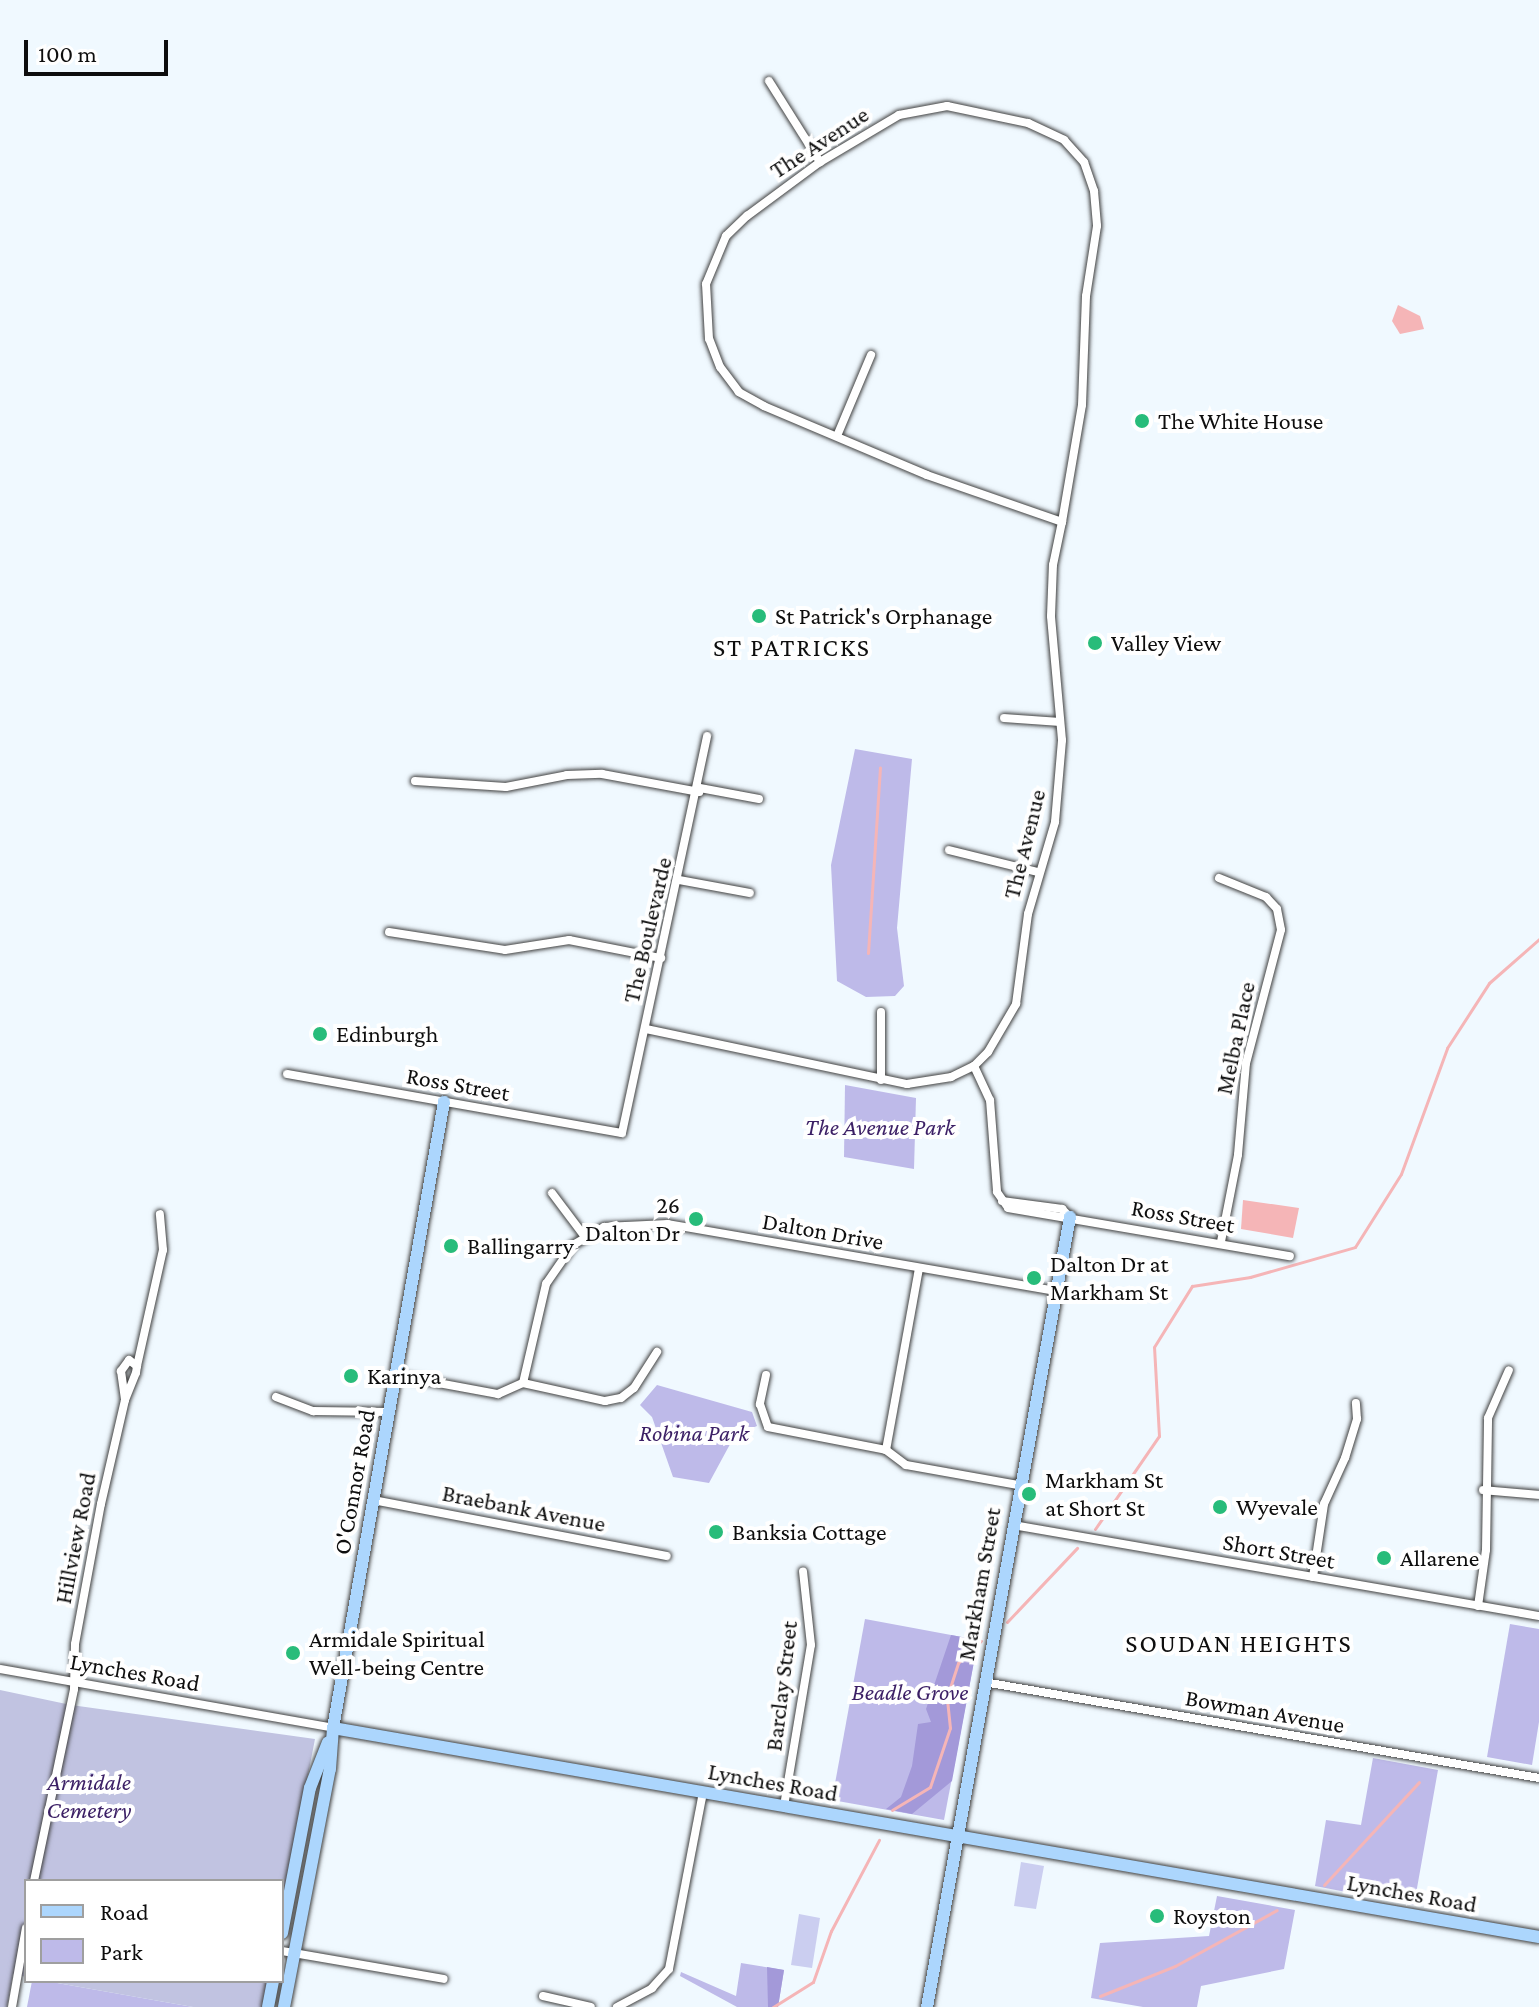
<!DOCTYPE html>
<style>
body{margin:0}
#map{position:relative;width:1539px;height:2007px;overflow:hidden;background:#f0f9ff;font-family:"Crimson Pro",serif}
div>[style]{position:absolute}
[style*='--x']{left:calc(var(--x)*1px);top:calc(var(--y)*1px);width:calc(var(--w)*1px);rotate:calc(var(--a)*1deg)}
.green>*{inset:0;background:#bebae9}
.forest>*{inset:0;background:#a399d9}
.cemetery>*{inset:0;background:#c1c3e1}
.pitch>*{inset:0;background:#cbcef0}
.water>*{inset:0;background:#f5b5b7}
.stream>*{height:3px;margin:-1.5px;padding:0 1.5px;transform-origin:1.5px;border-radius:1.5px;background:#f5b5b7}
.roads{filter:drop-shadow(0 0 2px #414141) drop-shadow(0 0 2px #414141)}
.street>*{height:8px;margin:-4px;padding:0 4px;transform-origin:4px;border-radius:4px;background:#fff}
.secondary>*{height:12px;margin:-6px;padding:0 6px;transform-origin:6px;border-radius:6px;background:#acd6fd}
.dots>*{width:22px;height:22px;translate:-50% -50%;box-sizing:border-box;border:4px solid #fff;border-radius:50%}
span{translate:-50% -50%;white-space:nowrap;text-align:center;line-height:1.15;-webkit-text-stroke:8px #fff;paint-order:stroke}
.street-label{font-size:24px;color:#0e0e0e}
.poi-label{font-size:24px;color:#0e0e0e}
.left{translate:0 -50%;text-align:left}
.right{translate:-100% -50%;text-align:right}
.park-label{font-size:24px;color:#3b1f65;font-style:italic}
.neighbourhood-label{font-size:26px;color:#0e0e0e;letter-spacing:2px}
.legend{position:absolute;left:24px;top:1879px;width:260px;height:104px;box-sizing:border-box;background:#fff;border:2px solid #9f9f9f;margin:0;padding:10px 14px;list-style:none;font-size:24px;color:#0e0e0e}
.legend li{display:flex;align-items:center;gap:16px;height:40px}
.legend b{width:40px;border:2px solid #9f9f9f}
.scale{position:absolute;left:24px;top:40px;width:144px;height:36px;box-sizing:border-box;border:4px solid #0e0e0e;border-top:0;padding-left:10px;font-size:24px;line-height:28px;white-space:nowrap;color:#0e0e0e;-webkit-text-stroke:6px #fff;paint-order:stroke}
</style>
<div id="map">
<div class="green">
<div style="clip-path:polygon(855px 749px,912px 759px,897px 928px,904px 986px,895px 996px,866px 997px,837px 981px,831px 865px)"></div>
<div style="clip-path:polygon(845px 1085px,916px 1098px,914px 1169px,844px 1157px)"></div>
<div style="clip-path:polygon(657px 1385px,752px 1412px,757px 1426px,735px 1435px,709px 1483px,673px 1477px,652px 1417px,640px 1405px)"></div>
<div style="clip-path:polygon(865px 1619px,978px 1640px,944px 1820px,832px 1800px)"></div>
<div style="clip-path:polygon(1510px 1624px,1539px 1629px,1539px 1722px,1532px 1765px,1487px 1757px)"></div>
<div style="clip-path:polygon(1373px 1758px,1438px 1770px,1414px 1905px,1315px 1886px,1326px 1820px,1361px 1825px)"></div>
<div style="clip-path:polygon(1217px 1896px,1295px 1910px,1284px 1969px,1201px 1986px,1197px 2007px,1143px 2007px,1091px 1998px,1100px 1943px,1209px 1936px)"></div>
<div style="clip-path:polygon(741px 1963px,784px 1970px,778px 2007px,737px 2007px,680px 1976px,681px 1972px,736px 1996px)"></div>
<div style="clip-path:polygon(32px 1981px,46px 1981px,193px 2007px,27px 2007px)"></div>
</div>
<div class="forest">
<div style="clip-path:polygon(951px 1635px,978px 1640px,952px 1781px,912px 1814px,886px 1809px,901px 1797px,912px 1766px,918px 1724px,931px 1722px,926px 1709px)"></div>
<div style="clip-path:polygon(767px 1967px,784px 1970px,778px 2007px,768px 2007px)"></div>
</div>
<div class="cemetery">
<div style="clip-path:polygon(0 1690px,71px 1705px,315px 1739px,282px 1908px,282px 1881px,26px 1881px,26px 1977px,13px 1974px,7px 2007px,0 2007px)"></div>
<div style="clip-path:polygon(46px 1981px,269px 1981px,264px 2007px,193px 2007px)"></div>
</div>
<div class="pitch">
<div style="clip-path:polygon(1021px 1862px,1044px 1866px,1036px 1909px,1014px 1906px)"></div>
<div style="clip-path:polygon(799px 1914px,820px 1918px,812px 1968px,791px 1965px)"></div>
</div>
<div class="water">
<div style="clip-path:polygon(1398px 305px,1420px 316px,1424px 329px,1400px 334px,1392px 321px)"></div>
<div style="clip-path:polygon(1243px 1200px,1299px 1208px,1293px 1238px,1241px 1229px)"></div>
</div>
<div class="stream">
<div style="--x:868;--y:953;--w:186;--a:-86.3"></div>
<div style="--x:1095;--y:1529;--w:113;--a:-55.5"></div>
<div style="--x:1159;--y:1436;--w:89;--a:-93.2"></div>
<div style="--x:1154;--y:1347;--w:72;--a:-58.1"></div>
<div style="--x:1192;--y:1286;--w:59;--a:-8.8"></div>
<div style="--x:1250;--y:1277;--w:109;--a:-15.9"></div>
<div style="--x:1355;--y:1247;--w:86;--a:-57.8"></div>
<div style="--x:1401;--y:1174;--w:134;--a:-69.9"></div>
<div style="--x:1447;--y:1048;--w:77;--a:-57.1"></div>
<div style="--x:1489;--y:983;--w:67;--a:-41.3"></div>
<div style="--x:1007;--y:1622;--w:102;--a:-46.6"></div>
<div style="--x:892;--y:1810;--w:44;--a:-31.2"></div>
<div style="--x:930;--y:1787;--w:62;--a:-71.3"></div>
<div style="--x:950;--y:1728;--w:31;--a:-96"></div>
<div style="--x:947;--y:1697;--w:36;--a:-72"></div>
<div style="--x:958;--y:1663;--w:32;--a:-44"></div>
<div style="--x:1324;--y:1885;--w:140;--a:-47.3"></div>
<div style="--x:1100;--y:1996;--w:81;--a:-21.8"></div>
<div style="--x:1175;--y:1966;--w:116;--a:-28.8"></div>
<div style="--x:773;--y:2007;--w:47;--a:-32"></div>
<div style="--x:813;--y:1982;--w:54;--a:-70.6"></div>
<div style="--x:831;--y:1931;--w:103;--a:-62.2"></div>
</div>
<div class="roads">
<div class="street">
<div style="--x:769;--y:81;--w:96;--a:57.8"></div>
<div style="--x:947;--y:106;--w:83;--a:11.9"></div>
<div style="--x:1028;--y:123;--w:40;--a:25"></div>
<div style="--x:1064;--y:140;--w:30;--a:48"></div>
<div style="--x:1084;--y:162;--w:31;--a:71"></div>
<div style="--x:1094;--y:191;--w:35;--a:85"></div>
<div style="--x:1097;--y:226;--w:71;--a:98.9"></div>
<div style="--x:1086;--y:296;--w:109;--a:92.1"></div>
<div style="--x:1082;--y:405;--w:119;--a:99.7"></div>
<div style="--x:1062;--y:522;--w:143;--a:-160.8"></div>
<div style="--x:927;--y:475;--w:177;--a:-157.1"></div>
<div style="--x:764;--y:406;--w:29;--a:-151"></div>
<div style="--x:739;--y:392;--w:31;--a:-127"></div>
<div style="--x:720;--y:367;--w:30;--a:-111"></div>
<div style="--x:709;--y:339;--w:55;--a:-93.1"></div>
<div style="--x:706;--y:284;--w:52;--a:-67.4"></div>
<div style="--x:726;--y:236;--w:29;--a:-44"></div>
<div style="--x:747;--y:216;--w:91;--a:-36.5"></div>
<div style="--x:820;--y:162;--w:92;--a:-30.7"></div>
<div style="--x:899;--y:115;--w:49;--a:-10.6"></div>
<div style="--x:837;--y:436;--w:88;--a:-67.2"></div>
<div style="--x:1004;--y:718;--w:56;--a:4.1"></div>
<div style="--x:415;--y:781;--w:91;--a:3.8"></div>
<div style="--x:506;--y:787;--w:62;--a:-11.1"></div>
<div style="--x:567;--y:775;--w:35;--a:-2"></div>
<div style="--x:602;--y:774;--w:99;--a:10.5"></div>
<div style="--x:700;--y:788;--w:60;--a:10.6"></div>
<div style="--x:949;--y:850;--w:92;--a:13.9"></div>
<div style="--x:1219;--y:878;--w:51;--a:22"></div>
<div style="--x:1266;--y:897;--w:16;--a:47"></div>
<div style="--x:1277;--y:909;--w:21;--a:79"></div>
<div style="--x:1281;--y:930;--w:138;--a:104.7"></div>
<div style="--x:1246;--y:1063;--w:92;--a:95"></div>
<div style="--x:1238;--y:1155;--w:89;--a:101.1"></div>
<div style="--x:679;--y:880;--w:72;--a:10.4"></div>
<div style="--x:389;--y:932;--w:117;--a:8.8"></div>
<div style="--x:505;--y:950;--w:65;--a:-8.9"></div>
<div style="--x:569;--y:940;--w:94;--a:11.1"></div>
<div style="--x:881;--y:1012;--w:68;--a:90"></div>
<div style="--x:646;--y:1029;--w:267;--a:11.9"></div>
<div style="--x:907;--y:1084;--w:45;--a:-9"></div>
<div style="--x:951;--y:1077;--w:25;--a:-26"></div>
<div style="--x:974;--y:1066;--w:20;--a:-45"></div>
<div style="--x:988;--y:1052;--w:56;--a:-59.7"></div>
<div style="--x:1016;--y:1004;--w:91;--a:-82.4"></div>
<div style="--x:1028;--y:914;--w:96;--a:-73.6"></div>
<div style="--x:1055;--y:822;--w:82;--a:-85.1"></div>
<div style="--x:1062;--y:740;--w:124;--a:-95.1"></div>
<div style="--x:1051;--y:616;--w:51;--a:-87.8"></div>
<div style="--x:1053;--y:565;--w:44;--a:-78.2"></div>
<div style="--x:974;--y:1066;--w:38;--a:65"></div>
<div style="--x:990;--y:1100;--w:92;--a:85.6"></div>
<div style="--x:997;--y:1192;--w:19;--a:55"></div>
<div style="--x:1008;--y:1208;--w:286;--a:9.7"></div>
<div style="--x:287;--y:1074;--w:340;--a:10"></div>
<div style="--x:622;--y:1133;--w:406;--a:-77.9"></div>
<div style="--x:552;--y:1193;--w:55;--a:53.1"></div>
<div style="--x:1002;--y:1201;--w:61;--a:7.6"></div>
<div style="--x:1062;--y:1209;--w:11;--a:45"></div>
<div style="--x:137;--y:1366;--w:119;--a:-77.4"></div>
<div style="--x:163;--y:1250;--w:36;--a:-95"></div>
<div style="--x:395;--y:1375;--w:105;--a:10.5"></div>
<div style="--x:498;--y:1394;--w:27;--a:-24"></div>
<div style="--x:766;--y:1375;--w:30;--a:102"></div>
<div style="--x:760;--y:1404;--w:24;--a:71"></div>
<div style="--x:768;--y:1427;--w:120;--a:11"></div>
<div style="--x:886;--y:1450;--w:25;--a:37"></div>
<div style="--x:906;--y:1465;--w:114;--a:10.1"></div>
<div style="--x:523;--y:1383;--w:102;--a:-76.9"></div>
<div style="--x:546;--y:1284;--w:47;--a:-55.3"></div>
<div style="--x:573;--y:1245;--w:36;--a:-30"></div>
<div style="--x:604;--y:1227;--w:64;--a:-2.7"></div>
<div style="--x:668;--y:1224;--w:394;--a:9.8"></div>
<div style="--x:523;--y:1383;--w:84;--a:12.4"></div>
<div style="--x:605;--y:1401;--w:16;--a:-11"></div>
<div style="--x:621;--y:1398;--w:16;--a:-38"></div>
<div style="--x:634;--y:1388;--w:43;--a:-57.4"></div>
<div style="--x:276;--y:1397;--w:40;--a:21"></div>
<div style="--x:313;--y:1411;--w:76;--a:0.8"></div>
<div style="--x:886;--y:1450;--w:184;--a:-79.7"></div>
<div style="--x:1483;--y:1490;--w:56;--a:5.1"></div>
<div style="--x:373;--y:1500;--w:299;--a:10.8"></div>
<div style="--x:1013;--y:1525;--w:534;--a:9.82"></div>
<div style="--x:1313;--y:1577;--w:74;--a:-81.4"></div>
<div style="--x:1324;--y:1504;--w:51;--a:-65.5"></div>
<div style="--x:1345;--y:1458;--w:41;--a:-72.9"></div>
<div style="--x:1357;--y:1419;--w:16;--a:-94"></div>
<div style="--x:1478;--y:1606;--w:57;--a:-81.9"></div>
<div style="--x:1486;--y:1550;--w:132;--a:-89.1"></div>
<div style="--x:1488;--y:1418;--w:52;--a:-66.4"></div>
<div style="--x:0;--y:1669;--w:338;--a:10"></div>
<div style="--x:984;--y:1682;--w:563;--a:9.81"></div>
<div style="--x:784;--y:1806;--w:163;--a:-80.5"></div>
<div style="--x:811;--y:1645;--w:74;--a:-96.2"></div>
<div style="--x:34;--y:1881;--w:196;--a:-78.2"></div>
<div style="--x:74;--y:1689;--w:45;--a:-88.7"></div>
<div style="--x:75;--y:1644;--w:142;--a:-79.5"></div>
<div style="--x:101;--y:1504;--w:107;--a:-77"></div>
<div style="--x:125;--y:1400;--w:29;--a:-68"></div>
<div style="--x:136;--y:1373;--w:7;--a:-82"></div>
<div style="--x:137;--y:1366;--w:10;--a:-143"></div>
<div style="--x:129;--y:1360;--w:14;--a:126"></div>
<div style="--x:121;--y:1371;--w:29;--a:82"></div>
<div style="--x:282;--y:1951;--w:164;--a:9.8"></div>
<div style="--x:543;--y:1996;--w:49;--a:12.9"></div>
<div style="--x:12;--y:2007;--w:80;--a:-80"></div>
<div style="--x:617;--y:2007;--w:40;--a:-28"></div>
<div style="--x:652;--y:1988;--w:25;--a:-48"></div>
<div style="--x:669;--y:1969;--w:180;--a:-79.1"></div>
</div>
<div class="secondary">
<div style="--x:333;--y:1728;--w:1224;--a:9.83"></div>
<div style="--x:282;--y:1933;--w:148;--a:-79.1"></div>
<div style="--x:310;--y:1788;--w:49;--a:-68.6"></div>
<div style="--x:268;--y:2007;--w:26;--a:-79"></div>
<div style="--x:284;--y:2007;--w:242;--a:-79.1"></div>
<div style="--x:330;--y:1769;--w:41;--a:-85.8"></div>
<div style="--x:333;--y:1728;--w:636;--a:-79.95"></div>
<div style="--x:927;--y:2007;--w:803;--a:-79.74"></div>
</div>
</div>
<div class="dots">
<div style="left:1142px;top:421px;background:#28bc7a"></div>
<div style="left:759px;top:616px;background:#28bc7a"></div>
<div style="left:1095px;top:643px;background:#28bc7a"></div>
<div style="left:320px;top:1034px;background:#28bc7a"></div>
<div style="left:696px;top:1219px;background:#28bc7a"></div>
<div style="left:451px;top:1246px;background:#28bc7a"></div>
<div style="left:1034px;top:1278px;background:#28bc7a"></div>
<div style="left:351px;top:1376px;background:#28bc7a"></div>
<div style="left:1029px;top:1494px;background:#28bc7a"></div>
<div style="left:1220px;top:1507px;background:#28bc7a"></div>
<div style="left:716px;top:1532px;background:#28bc7a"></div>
<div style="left:1384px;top:1558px;background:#28bc7a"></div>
<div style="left:293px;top:1653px;background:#28bc7a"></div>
<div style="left:1157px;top:1916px;background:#28bc7a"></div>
</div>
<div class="street-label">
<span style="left:819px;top:142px;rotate:-33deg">The Avenue</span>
<span style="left:1024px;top:844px;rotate:-76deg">The Avenue</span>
<span style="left:647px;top:930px;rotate:-77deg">The Boulevarde</span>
<span style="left:1235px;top:1038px;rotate:-78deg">Melba Place</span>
<span style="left:458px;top:1084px;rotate:10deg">Ross Street</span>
<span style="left:1183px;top:1216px;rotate:10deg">Ross Street</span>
<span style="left:823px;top:1231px;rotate:10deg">Dalton Drive</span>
<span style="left:354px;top:1482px;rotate:-80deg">O'Connor Road</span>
<span style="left:524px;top:1508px;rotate:11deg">Braebank Avenue</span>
<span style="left:75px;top:1538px;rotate:-79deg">Hillview Road</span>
<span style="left:1279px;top:1551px;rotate:10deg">Short Street</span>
<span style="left:979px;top:1584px;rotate:-80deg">Markham Street</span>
<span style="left:135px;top:1672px;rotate:10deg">Lynches Road</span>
<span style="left:781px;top:1686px;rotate:-83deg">Barclay Street</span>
<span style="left:1265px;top:1711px;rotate:10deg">Bowman Avenue</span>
<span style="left:773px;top:1782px;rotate:10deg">Lynches Road</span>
<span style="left:1412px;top:1893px;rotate:10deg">Lynches Road</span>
</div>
<div class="poi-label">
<span class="left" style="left:1158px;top:421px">The White House</span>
<span class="left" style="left:775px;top:616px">St Patrick's Orphanage</span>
<span class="left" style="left:1111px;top:643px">Valley View</span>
<span class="left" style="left:336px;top:1034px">Edinburgh</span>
<span class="right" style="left:680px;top:1219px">26<br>Dalton Dr</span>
<span class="left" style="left:467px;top:1246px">Ballingarry</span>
<span class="left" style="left:1050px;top:1278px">Dalton Dr at<br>Markham St</span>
<span class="left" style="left:367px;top:1376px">Karinya</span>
<span class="left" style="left:1045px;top:1494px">Markham St<br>at Short St</span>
<span class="left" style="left:1236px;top:1507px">Wyevale</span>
<span class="left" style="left:732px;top:1532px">Banksia Cottage</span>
<span class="left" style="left:1400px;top:1558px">Allarene</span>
<span class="left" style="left:309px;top:1653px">Armidale Spiritual<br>Well-being Centre</span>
<span class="left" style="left:1173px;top:1916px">Royston</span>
</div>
<div class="park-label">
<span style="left:880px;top:1127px">The Avenue Park</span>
<span style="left:694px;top:1433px">Robina Park</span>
<span style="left:910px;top:1692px">Beadle Grove</span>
<span style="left:89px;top:1796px">Armidale<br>Cemetery</span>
</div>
<div class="neighbourhood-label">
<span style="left:792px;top:648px">ST PATRICKS</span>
<span style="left:1239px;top:1644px">SOUDAN HEIGHTS</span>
</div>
<ul class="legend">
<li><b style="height:10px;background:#acd6fd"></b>Road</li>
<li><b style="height:22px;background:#bebae9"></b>Park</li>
</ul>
<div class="scale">100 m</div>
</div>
